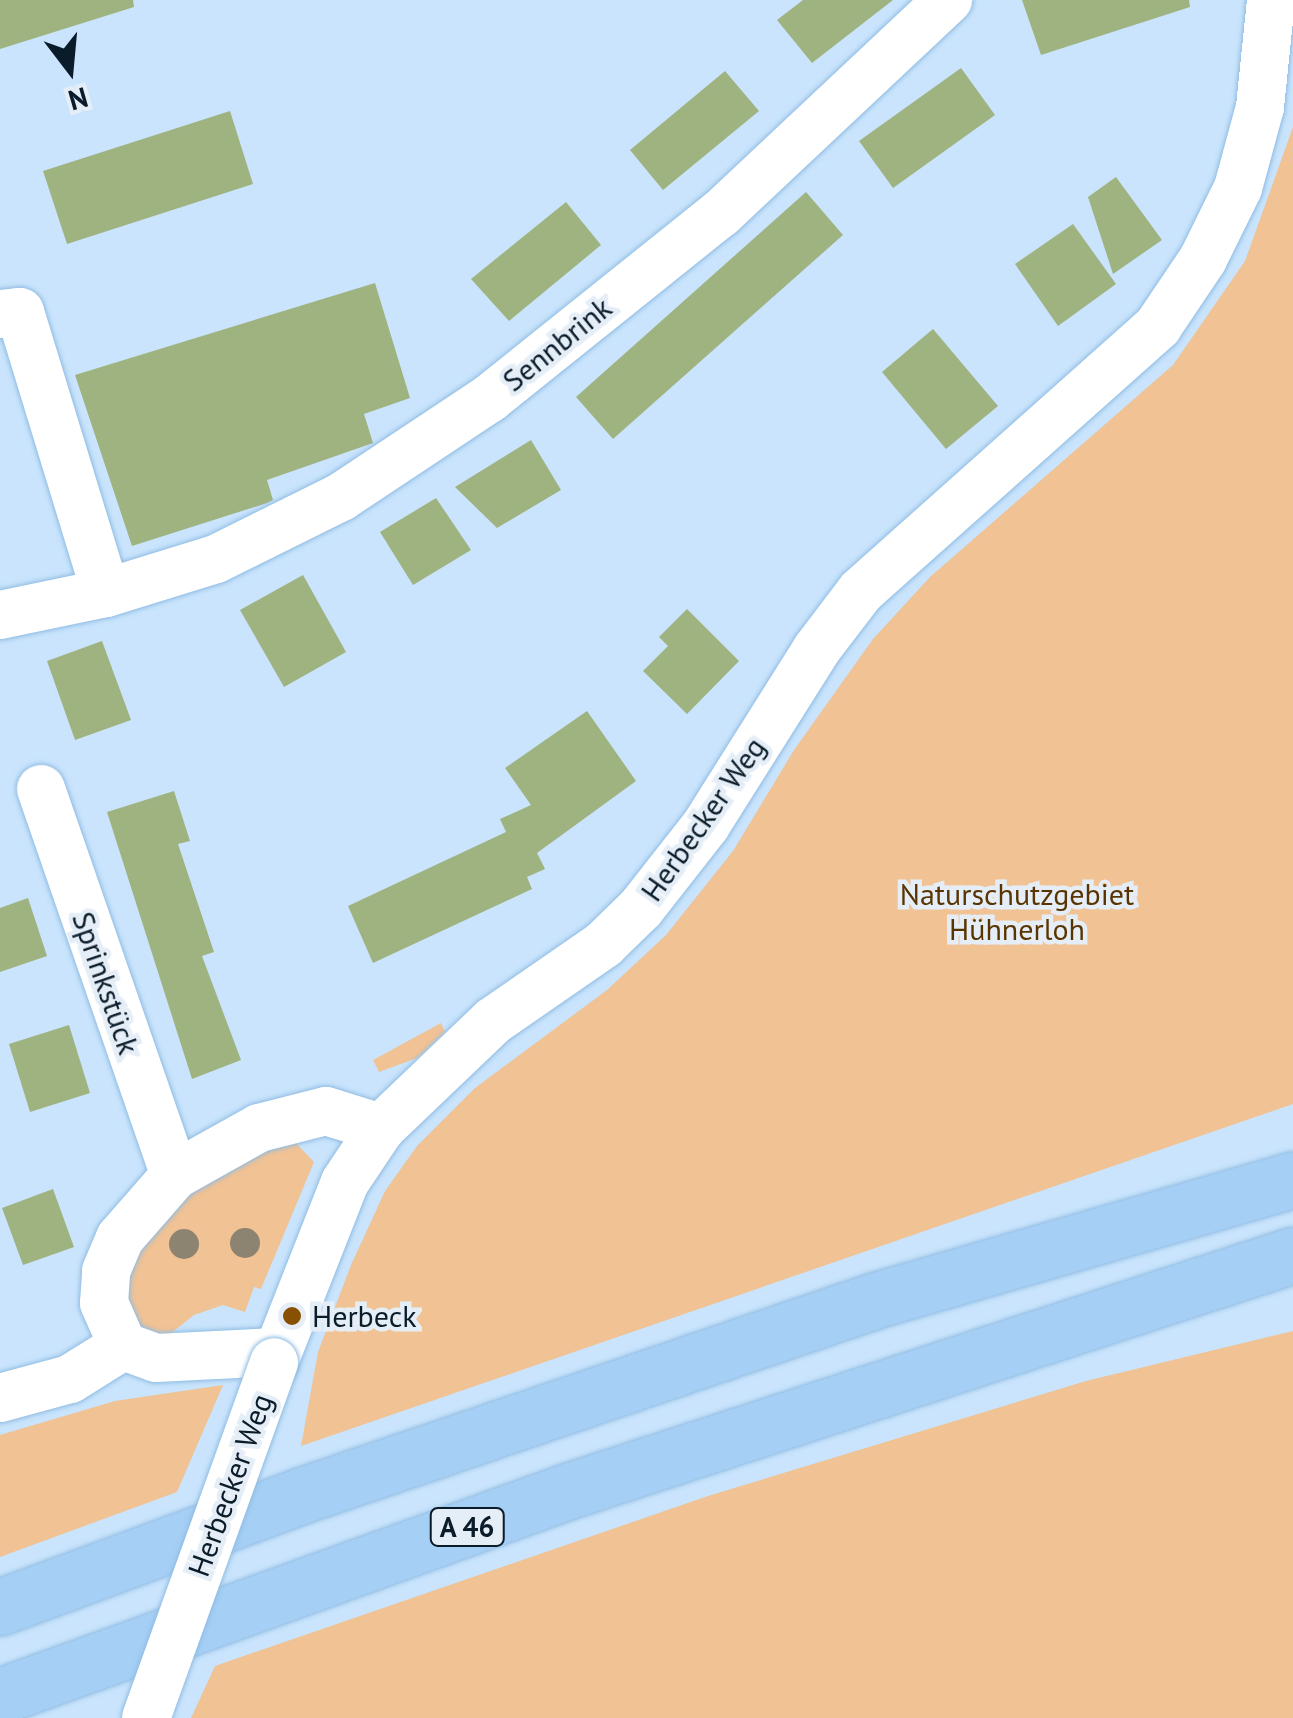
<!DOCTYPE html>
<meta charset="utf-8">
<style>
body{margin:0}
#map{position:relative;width:1293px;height:1718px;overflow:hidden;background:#c9e4fc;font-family:"PT Sans",sans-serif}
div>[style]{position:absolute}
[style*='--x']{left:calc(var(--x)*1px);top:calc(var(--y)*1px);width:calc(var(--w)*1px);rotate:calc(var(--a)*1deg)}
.green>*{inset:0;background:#f0c294}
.building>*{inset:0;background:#9fb380}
.roads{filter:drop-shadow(0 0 2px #90bce3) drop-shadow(0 0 2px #90bce3)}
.street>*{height:48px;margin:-24px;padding:0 24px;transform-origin:24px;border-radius:24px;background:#fff}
.highway>*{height:55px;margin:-27.5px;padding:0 27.5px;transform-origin:27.5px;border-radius:27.5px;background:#a5cff5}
.bridges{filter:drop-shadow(0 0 2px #90bce3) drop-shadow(0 0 2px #90bce3)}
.street-bridge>*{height:48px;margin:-24px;padding:0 24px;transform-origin:24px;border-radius:24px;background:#fff}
.trees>*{width:30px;height:30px;margin:-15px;border-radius:50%;background:#8c8371}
.dots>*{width:28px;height:28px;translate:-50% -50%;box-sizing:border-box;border:5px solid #e5eef7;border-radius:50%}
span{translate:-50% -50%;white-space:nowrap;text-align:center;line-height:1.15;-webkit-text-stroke:9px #e5eef7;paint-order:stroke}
.shield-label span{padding:2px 8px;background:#e5eef7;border:2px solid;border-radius:8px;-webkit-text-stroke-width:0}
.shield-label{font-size:28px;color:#0a1b29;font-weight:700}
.street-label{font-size:30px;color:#0a1b29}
.park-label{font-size:30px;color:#5a3400}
.poi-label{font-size:30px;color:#0a1b29}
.left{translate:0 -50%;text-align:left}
.north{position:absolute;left:20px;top:20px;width:100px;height:100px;-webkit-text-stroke:8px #e5eef7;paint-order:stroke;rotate:164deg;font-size:28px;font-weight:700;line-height:40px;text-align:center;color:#0a1b29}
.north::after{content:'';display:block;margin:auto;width:35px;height:45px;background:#0a1b29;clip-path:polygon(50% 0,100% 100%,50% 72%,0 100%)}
</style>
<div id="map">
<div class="green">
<div style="clip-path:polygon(1293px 127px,1293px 1104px,301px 1446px,318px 1352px,351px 1265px,385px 1191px,417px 1146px,475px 1088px,607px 990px,666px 935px,733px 851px,794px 750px,873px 639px,930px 577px,1173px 365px,1245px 261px)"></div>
<div style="clip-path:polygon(441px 1023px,445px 1032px,417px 1058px,379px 1072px,373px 1060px)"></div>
<div style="clip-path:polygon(266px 1140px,293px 1140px,314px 1162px,261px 1289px,254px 1287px,245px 1312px,223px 1305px,194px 1315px,170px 1334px,145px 1333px,126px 1316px,129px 1262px,186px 1187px)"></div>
<div style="clip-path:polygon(1293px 1331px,1293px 1718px,191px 1718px,215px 1666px,708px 1496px,1086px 1381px)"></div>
<div style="clip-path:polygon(223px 1385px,177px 1492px,0 1557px,0 1435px,115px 1401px)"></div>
</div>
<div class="building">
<div style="clip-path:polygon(0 0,133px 0,134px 7px,0 49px)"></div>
<div style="clip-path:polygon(803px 0,893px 0,812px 63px,777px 20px)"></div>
<div style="clip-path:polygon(1022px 0,1189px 0,1190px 7px,1041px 55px)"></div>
<div style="clip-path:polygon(961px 68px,995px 115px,893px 188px,859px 141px)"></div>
<div style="clip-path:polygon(725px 71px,759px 111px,663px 190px,630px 150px)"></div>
<div style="clip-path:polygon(230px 111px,253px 184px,67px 244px,43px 171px)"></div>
<div style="clip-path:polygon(1116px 177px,1162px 240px,1113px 274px,1088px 197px)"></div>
<div style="clip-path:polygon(806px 192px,843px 235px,613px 439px,576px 397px)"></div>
<div style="clip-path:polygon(566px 202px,601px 245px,509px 321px,471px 279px)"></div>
<div style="clip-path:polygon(1073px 224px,1116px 284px,1058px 326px,1015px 264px)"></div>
<div style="clip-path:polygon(375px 283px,410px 398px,364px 414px,373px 443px,267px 480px,273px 500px,267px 503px,132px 546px,75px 375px)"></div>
<div style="clip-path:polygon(933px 329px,998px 406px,946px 449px,882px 372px)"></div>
<div style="clip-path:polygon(531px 440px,561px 490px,497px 528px,455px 487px)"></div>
<div style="clip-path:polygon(436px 498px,471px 550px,413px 585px,380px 532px)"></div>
<div style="clip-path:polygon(303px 575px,346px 652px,284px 687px,240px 610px)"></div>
<div style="clip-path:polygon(687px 609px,739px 661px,687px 714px,643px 671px,668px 646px,659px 637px)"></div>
<div style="clip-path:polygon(102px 641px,131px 720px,75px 740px,47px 661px)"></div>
<div style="clip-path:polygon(587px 711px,636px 781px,537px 853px,545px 869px,527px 877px,532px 889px,373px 963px,348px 906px,506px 832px,500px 819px,531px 805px,505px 768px)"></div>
<div style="clip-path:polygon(174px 791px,190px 841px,178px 844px,214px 952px,202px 956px,241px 1060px,192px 1079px,107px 812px)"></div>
<div style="clip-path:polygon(28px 898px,47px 956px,0 972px,0 908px)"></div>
<div style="clip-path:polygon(69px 1025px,90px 1093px,30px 1112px,9px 1044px)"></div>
<div style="clip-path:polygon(53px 1189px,74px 1247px,23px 1265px,2px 1208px)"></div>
</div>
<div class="roads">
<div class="street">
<div style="--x:0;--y:314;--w:20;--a:-6"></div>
<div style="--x:20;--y:312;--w:294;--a:73"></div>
<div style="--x:0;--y:615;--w:108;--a:-11.7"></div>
<div style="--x:106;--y:593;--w:115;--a:-17.2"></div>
<div style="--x:216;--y:559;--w:140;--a:-26.4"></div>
<div style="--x:341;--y:497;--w:179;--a:-33.6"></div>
<div style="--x:490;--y:398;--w:295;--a:-38.7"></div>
<div style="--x:720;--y:214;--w:313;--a:-43.2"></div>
<div style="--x:41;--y:789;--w:409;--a:70.9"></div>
<div style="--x:277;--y:1352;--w:121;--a:177.2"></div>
<div style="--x:156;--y:1358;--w:35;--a:-160"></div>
<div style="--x:123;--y:1346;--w:47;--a:-113.8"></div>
<div style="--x:104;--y:1303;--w:32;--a:-86"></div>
<div style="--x:106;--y:1271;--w:36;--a:-67"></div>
<div style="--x:120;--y:1238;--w:84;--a:-48.9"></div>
<div style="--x:175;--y:1175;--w:96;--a:-29.2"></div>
<div style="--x:259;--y:1128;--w:69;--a:-14.2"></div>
<div style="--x:326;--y:1111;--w:58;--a:17.2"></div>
<div style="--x:274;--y:1362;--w:193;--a:-68.5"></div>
<div style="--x:345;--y:1182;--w:65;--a:-56.3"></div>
<div style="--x:381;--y:1128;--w:155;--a:-43.7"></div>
<div style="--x:493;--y:1021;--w:135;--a:-34.7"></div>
<div style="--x:604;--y:944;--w:52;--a:-44.2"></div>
<div style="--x:641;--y:908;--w:105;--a:-51.9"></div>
<div style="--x:706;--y:825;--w:207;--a:-57.8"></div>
<div style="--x:816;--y:650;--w:74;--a:-52.7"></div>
<div style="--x:861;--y:591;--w:398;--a:-41.7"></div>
<div style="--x:1158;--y:326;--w:81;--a:-56.1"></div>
<div style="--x:1203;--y:259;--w:79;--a:-63.8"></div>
<div style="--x:1238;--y:188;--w:84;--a:-74.8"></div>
<div style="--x:1260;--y:107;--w:108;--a:-84.1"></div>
<div style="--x:0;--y:1398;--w:73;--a:-15.2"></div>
<div style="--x:70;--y:1379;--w:62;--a:-31.9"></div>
</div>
<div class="highway">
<div style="--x:0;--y:1607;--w:320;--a:-20.3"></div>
<div style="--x:300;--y:1496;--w:608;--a:-18.79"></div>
<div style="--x:876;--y:1300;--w:434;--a:-16.1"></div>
<div style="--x:0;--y:1696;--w:607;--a:-19.84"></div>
<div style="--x:571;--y:1490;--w:759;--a:-18.03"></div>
</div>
</div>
<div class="bridges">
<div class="street-bridge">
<div style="--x:146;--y:1718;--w:378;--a:-70.2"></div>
</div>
</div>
<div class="trees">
<div style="left:245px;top:1243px"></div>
<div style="left:184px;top:1244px"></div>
</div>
<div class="dots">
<div style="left:292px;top:1316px;background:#885001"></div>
</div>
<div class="shield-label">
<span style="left:467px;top:1527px">A 46</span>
</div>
<div class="street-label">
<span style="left:557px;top:344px;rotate:-39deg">Sennbrink</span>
<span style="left:703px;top:819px;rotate:-55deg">Herbecker Weg</span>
<span style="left:106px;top:983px;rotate:71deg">Sprinkstück</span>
<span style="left:230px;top:1485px;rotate:-70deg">Herbecker Weg</span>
</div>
<div class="park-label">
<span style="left:1017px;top:911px">Naturschutzgebiet<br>Hühnerloh</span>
</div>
<div class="poi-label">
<span class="left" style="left:312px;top:1316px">Herbeck</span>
</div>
<div class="north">N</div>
</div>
